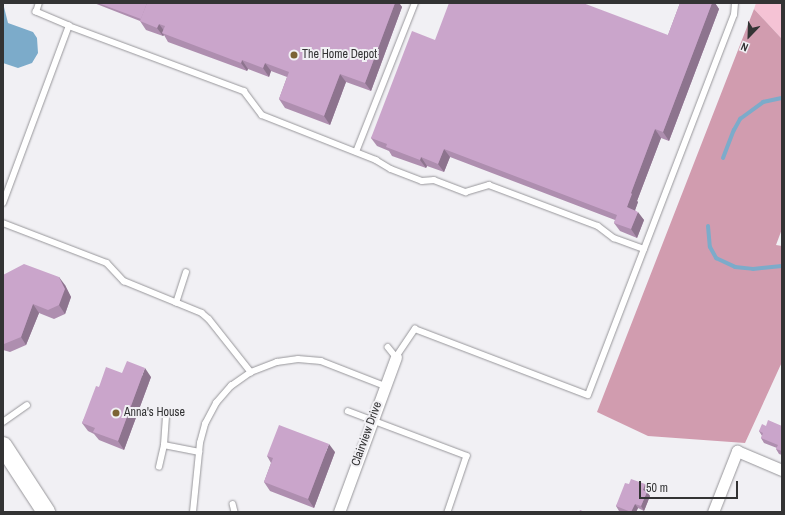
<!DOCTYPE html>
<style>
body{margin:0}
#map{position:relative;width:785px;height:515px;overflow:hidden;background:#f1f0f4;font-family:"Archivo Narrow",sans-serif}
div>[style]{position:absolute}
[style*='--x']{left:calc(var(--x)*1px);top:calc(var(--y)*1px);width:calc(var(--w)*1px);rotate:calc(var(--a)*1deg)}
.green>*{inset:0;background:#f5c3d5}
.forest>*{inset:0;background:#d19caf}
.water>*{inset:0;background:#7cabca}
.stream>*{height:4px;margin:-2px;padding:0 2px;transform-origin:2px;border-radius:2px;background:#7cabca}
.roads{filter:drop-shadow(0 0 1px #97969a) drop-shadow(0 0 1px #97969a)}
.lane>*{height:5.5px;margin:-2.75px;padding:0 2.75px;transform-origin:2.75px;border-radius:2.75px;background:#fff}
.street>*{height:11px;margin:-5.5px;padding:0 5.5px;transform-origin:5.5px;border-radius:5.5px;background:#fff}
.primary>*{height:18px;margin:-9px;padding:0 9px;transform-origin:9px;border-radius:9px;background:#fff}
.wall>*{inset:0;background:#ae8eaf}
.shaded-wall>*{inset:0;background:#8d748e}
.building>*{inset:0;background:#caa5cb}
.dots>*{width:11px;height:11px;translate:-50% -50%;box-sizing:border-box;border:2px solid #f1f0f4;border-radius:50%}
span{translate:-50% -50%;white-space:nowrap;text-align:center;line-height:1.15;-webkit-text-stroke:4px #f1f0f4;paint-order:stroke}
.poi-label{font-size:12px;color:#333334}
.left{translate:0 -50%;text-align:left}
.street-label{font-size:12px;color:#333334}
.frame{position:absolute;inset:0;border:4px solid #333334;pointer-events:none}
.north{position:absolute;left:729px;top:16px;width:40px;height:40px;-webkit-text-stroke:3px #f1f0f4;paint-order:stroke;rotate:203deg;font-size:11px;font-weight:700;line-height:16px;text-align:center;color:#333334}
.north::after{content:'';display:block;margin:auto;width:14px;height:18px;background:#333334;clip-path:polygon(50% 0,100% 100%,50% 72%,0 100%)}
.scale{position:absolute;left:639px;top:481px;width:99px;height:18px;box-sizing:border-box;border:2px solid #333334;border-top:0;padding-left:5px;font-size:12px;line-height:14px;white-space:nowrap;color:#333334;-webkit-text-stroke:3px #f1f0f4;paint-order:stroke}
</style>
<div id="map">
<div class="green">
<div style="clip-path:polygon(756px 3px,782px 3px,782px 39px,754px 9px)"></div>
</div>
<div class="forest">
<div style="clip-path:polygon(754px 9px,782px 39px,782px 229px,776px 245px,782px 246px,782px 362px,745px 443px,648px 436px,597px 412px)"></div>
</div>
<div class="water">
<div style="clip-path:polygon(3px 3px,8px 23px,33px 32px,37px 38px,38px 53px,32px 63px,18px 68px,3px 63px)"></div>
</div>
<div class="stream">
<div style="--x:723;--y:158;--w:30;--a:-69"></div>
<div style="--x:734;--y:130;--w:13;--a:-61"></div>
<div style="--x:740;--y:119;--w:29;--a:-36"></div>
<div style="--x:763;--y:102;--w:19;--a:-12"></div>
<div style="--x:708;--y:226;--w:21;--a:85"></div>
<div style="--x:710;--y:247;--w:13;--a:61"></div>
<div style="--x:716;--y:258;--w:21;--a:25"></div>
<div style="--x:735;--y:267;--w:18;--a:6"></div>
<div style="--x:753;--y:269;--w:29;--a:-6"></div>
</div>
<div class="roads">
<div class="lane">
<div style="--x:69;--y:26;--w:187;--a:20.4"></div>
<div style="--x:244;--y:91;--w:30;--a:53"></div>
<div style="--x:262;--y:115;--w:123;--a:21.5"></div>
<div style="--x:376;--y:160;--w:17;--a:31"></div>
<div style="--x:391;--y:169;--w:33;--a:21"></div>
<div style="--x:422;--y:181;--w:12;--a:-5"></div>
<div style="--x:434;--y:180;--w:34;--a:21"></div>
<div style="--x:466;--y:192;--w:24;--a:-17"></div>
<div style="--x:489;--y:185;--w:116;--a:20.6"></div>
<div style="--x:598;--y:226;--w:20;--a:37"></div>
<div style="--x:614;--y:238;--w:32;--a:20"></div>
<div style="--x:356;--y:152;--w:160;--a:-68.4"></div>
<div style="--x:3;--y:203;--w:189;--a:-69.6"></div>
<div style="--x:69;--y:26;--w:36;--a:-157"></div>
<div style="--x:36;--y:12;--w:9;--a:-72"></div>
<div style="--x:3;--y:223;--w:111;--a:21"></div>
<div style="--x:107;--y:263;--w:25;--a:47"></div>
<div style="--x:124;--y:281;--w:84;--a:22.3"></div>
<div style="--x:202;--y:313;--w:9;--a:41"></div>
<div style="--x:209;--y:319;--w:68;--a:51.6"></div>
<div style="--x:176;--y:303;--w:32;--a:-72"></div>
<div style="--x:388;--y:347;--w:13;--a:51"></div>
<div style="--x:396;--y:357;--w:34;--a:-56"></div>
<div style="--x:415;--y:329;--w:185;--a:20.9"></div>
<div style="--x:588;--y:395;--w:407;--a:-69"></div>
<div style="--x:734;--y:15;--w:12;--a:-85"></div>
<div style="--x:348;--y:411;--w:127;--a:20.7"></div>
<div style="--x:467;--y:456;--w:59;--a:108.7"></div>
<div style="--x:3;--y:422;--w:29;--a:-35"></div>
<div style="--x:164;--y:445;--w:27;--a:-86"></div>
<div style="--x:159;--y:467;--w:23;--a:-77"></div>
<div style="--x:164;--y:445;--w:36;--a:11"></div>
<div style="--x:233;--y:504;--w:8;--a:76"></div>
<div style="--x:193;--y:512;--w:69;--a:-84.2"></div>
<div style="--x:200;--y:443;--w:20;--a:-75"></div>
<div style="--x:205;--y:424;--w:24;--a:-62"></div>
<div style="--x:216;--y:403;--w:23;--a:-49"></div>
<div style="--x:231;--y:386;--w:24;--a:-35"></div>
<div style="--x:251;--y:372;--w:28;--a:-21"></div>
<div style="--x:277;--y:362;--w:21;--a:-8"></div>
<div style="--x:298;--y:359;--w:23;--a:5"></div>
<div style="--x:321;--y:361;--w:69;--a:21.3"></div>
</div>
<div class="street">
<div style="--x:339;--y:512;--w:165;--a:-69.8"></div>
<div style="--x:713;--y:512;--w:66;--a:-68.5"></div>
<div style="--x:737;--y:451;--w:49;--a:22.9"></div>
</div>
<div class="primary">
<div style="--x:3;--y:446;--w:79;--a:56.9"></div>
</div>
</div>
<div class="wall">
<div style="clip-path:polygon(94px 3px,399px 3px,402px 7px,371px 91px,346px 82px,330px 125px,285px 108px,279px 99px,287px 77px,271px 71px,269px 77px,248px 69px,247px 71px,168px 42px,164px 35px,163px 36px,146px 30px,140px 21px)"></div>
<div style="clip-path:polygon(680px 3px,715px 3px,719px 9px,669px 141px,661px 138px,637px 201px,638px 202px,635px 210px,644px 220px,637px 238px,620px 231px,614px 223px,615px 220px,450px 157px,444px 172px,427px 166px,426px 168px,392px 156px,389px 151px,377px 146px,371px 138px,435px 40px,668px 35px)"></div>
<div style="clip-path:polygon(3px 275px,65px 285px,71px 297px,65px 314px,54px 319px,39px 313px,26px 345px,10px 352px,3px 350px)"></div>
<div style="clip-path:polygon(122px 373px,151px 377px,124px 450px,99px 440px,94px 434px,88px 431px,82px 423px,99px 387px)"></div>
<div style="clip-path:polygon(766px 426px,782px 426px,782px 455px,779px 454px,776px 449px,777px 448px,764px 443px,761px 438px,762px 436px,759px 431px)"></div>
<div style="clip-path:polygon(335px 452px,314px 508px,270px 491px,264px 482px,271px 463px,267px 456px)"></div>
<div style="clip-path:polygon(629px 484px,645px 484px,648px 489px,647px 492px,650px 496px,644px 511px,638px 508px,636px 512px,623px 512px,619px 511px,616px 506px)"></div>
</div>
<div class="shaded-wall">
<div style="clip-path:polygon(395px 3px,399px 3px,402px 7px,371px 91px,365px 83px)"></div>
<div style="clip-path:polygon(712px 3px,715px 3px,719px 9px,669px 141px,663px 132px)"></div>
<div style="clip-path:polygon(159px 24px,165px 32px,162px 33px,164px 35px,163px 36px,157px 28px)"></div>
<div style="clip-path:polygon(242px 60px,248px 69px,247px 71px,241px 63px)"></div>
<div style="clip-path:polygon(265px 63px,271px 71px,269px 77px,263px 68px)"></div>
<div style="clip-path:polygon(340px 74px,346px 82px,330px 125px,324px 116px)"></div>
<div style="clip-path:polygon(655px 129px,661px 138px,637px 201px,638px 202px,633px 216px,627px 207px,631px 193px)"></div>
<div style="clip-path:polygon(444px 149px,450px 157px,444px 172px,438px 164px)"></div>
<div style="clip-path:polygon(421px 157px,427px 166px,426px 168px,420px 160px)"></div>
<div style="clip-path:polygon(638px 212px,644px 220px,637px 238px,631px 229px)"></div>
<div style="clip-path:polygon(59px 277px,65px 285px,71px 297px,65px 314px,59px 305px)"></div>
<div style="clip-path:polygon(33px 304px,39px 313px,26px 345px,21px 337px)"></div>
<div style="clip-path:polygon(145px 368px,151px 377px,124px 450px,118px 441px)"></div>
<div style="clip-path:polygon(329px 444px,335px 452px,314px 508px,308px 499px)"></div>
<div style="clip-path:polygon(645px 484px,648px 489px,646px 494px,643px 490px)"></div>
<div style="clip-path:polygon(647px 492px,650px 496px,644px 511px,641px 506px)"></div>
<div style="clip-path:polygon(635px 504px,638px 508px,636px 512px,631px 512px)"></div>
</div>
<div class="building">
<div style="clip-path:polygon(98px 3px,147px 3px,141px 19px)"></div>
<div style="clip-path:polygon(147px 3px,395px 3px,365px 83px,340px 74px,324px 116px,279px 99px,289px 72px,265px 63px,263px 68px,242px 60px,241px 63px,162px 33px,165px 26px,159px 24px,157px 28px,140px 21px)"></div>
<div style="clip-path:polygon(449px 3px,583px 3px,668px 35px,680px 3px,712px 3px,663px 132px,655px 129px,631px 193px,632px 194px,627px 207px,638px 212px,631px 229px,614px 223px,617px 215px,444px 149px,438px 164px,421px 157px,420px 160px,386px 147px,387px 144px,371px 138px,412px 31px,435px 40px)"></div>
<div style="clip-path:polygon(24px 264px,59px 277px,65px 289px,59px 305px,48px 310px,33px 304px,21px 337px,4px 344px,3px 343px,3px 275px)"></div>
<div style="clip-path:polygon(127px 361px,145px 368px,118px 441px,93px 432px,95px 428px,82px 423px,96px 386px,99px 387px,106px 367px,122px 373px)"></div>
<div style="clip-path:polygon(768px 420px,782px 426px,782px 451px,776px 449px,778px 445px,761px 438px,763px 433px,759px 431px,762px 424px,766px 426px)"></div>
<div style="clip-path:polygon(279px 425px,329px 444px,308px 499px,264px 482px,273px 458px,267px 456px)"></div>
<div style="clip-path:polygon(631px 479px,645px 484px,643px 490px,647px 492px,641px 506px,635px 504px,631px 512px,616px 506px,625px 483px,629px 484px)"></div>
<div style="clip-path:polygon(580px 510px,585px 512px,579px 512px)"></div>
</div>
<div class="dots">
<div style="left:294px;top:55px;background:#7c6435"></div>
<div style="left:116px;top:413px;background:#7c6435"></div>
</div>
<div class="poi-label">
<span class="left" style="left:302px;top:55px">The Home Depot</span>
<span class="left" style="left:124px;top:413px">Anna's House</span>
</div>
<div class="street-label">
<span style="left:367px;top:434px;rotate:-70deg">Clairview Drive</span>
</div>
<div class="frame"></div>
<div class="north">N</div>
<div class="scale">50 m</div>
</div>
